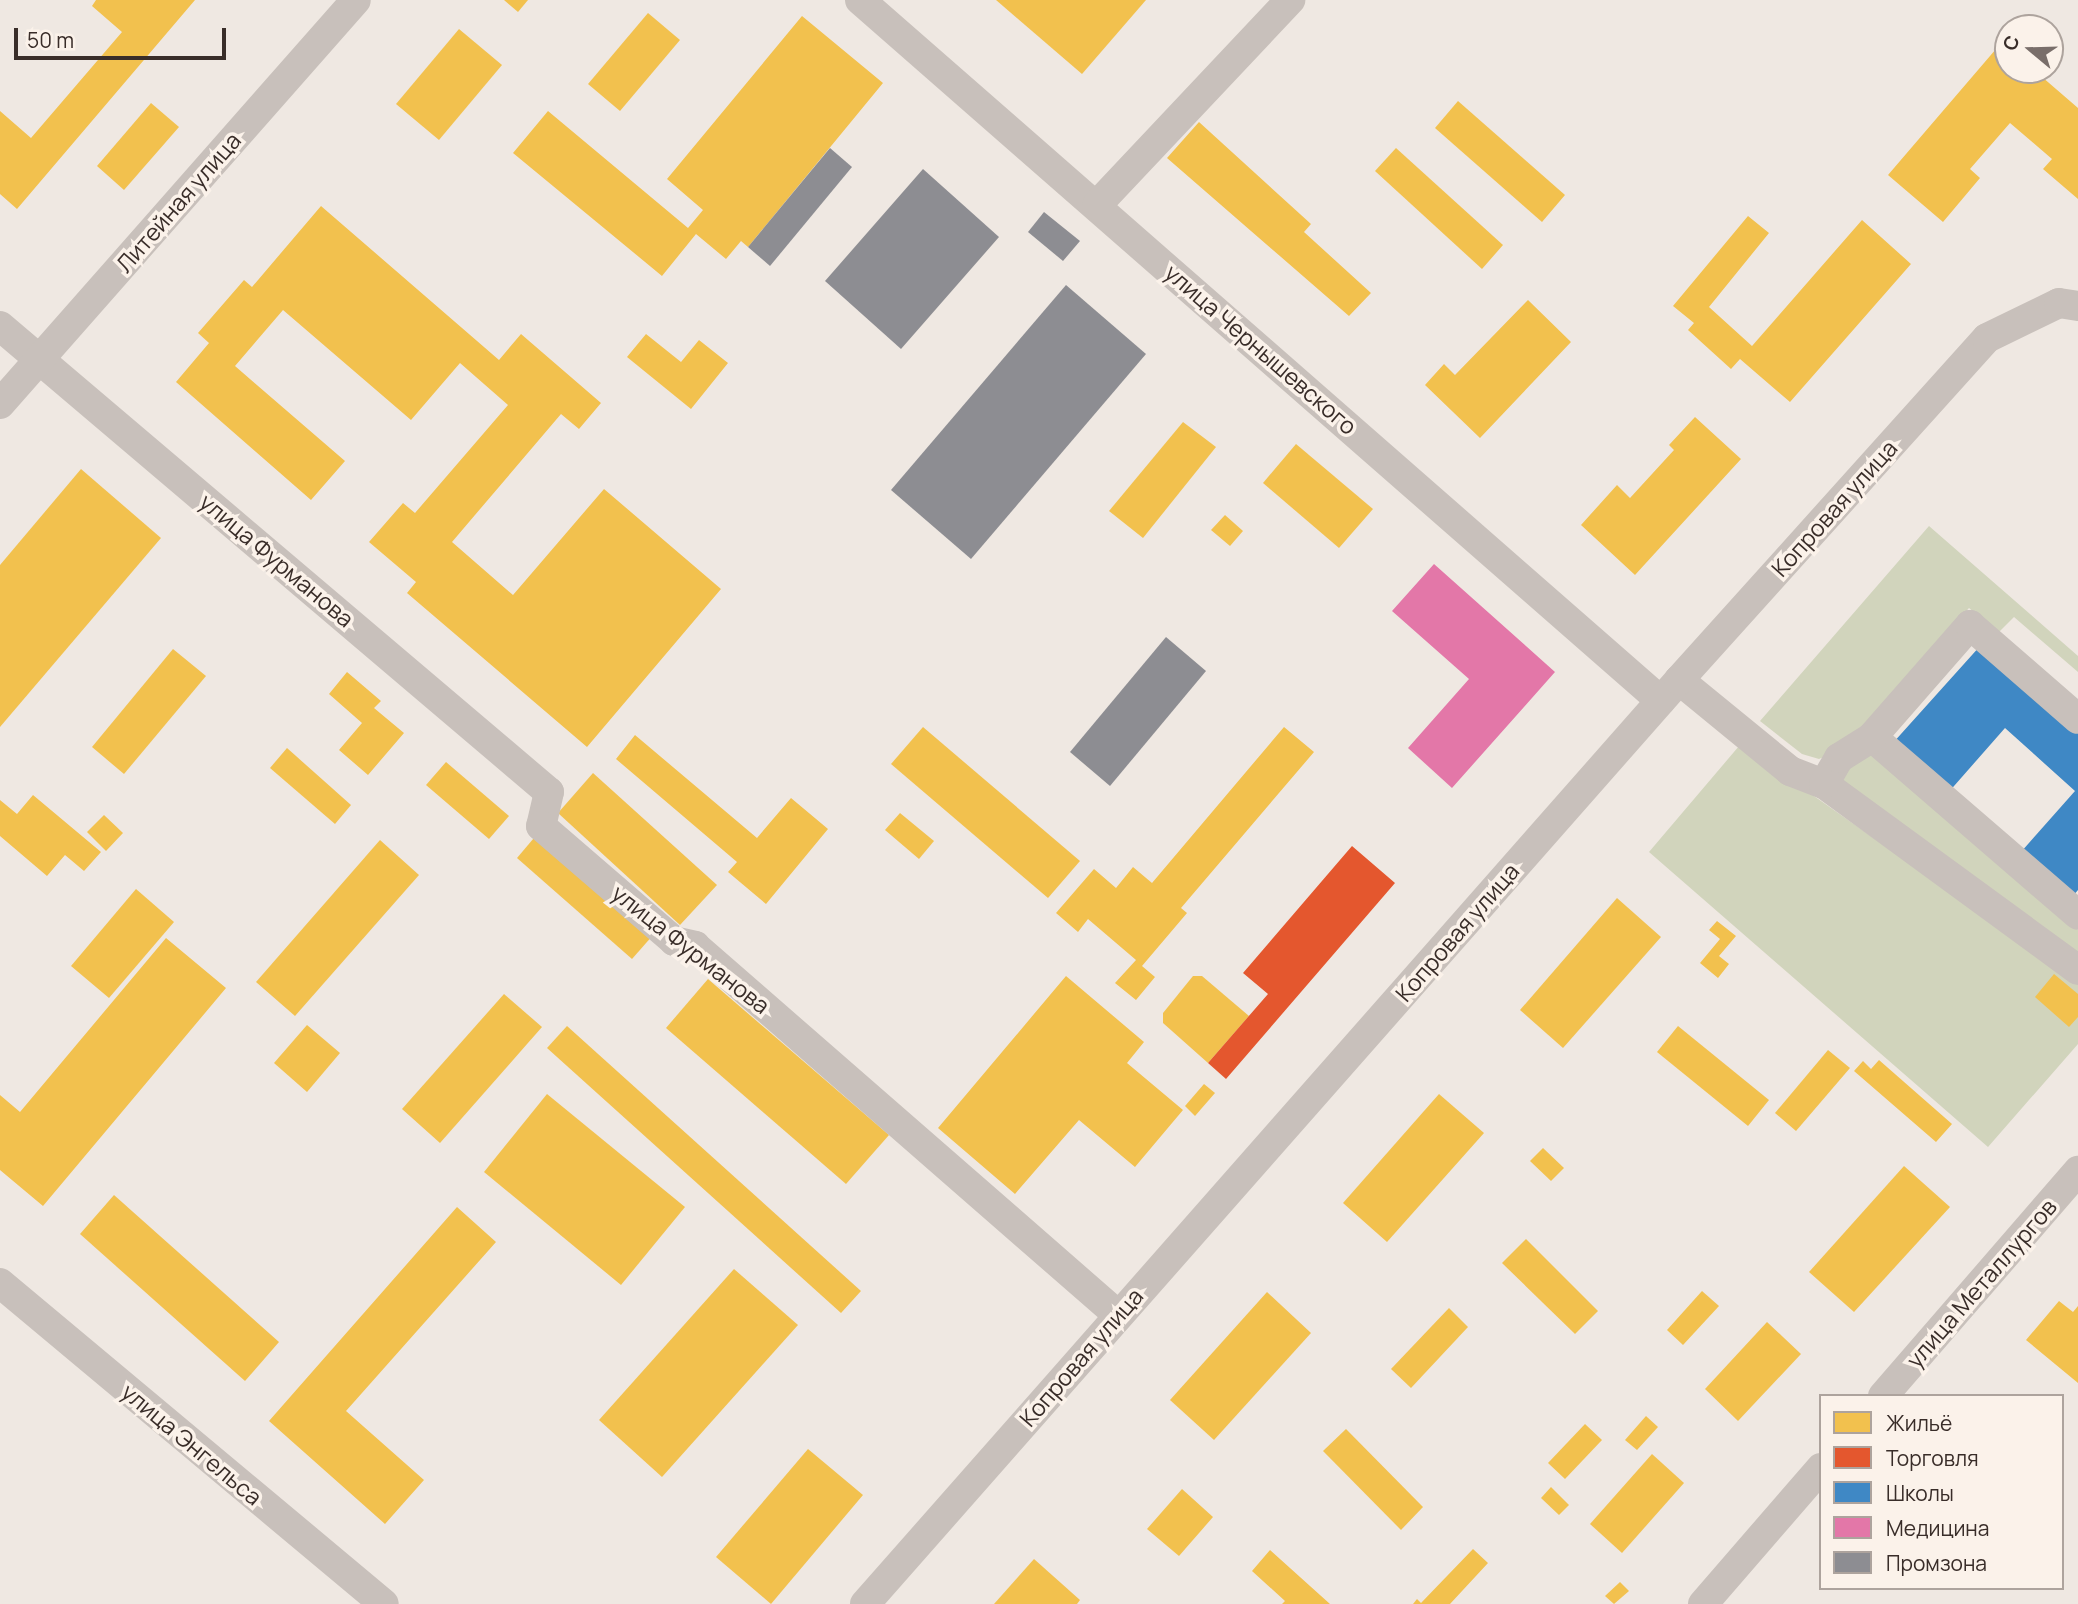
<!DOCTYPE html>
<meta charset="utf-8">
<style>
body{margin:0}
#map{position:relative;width:2078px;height:1604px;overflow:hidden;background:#efe8e2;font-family:Manrope,sans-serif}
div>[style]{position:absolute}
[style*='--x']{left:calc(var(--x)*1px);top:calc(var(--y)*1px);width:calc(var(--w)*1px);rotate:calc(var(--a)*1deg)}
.green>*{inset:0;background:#d1d4bc}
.homes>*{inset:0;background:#f2c14e}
.shops>*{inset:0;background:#e4572e}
.schools>*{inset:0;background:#3f88c5}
.health>*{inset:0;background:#e377a8}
.industry>*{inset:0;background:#8d8d92}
.minor>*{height:30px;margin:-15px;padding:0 15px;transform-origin:15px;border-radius:15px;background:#c8c0bb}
span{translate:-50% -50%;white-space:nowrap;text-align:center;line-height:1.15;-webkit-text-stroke:7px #fbf2ea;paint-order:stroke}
.street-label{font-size:23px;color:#392d29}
.legend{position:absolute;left:1819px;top:1394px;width:245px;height:196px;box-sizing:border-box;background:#fbf2ea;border:2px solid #ada39d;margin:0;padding:9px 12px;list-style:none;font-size:21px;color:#392d29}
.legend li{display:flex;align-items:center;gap:14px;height:35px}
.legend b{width:35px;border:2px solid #ada39d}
.north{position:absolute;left:1994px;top:14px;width:70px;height:70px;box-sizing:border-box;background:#fbf2ea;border:2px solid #ada39d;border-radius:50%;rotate:289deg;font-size:19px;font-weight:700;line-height:28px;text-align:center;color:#392d29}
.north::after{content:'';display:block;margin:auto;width:24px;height:32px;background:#796e6a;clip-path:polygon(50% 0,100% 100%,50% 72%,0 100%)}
.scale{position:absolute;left:14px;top:28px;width:212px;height:32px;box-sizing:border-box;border:4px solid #392d29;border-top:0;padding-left:9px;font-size:21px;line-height:24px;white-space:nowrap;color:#392d29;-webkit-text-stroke:5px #fbf2ea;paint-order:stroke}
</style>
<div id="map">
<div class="green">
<div style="clip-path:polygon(1929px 526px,2078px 656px,2078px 672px,2014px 617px,1998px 633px,1969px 608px,1864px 727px,1831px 754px,1819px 759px,1802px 754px,1760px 721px)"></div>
<div style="clip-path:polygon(1745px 739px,1787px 777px,2078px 982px,2078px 1044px,1988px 1147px,1649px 852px)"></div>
<div style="clip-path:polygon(1867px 754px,1875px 756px,2078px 930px,2078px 956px,1843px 781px,1845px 770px)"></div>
</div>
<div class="homes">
<div style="clip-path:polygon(96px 0,195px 0,17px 209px,0 194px,0 111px,31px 138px,122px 32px,92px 6px)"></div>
<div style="clip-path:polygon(504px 0,528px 0,518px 12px)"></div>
<div style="clip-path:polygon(996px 0,1146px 0,1082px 74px)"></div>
<div style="clip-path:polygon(648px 13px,680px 40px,620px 111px,588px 84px)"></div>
<div style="clip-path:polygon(802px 16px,883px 83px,748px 247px,741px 241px,726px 259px,696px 234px,662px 276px,513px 153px,548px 111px,688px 228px,703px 210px,667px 179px)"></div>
<div style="clip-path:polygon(459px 29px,502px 65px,439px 140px,396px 104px)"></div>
<div style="clip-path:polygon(2002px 42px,2008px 47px,2008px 70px,2034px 70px,2078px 108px,2078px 199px,2043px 169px,2052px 159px,2010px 123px,1970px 169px,1980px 178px,1943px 222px,1888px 175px)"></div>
<div style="clip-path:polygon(1458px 101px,1565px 195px,1542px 222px,1435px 128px)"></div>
<div style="clip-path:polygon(151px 103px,179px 127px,124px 190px,97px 166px)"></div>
<div style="clip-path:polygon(1199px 122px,1311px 224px,1304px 232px,1371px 293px,1349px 316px,1167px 158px)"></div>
<div style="clip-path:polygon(1396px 148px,1503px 245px,1482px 269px,1375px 171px)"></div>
<div style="clip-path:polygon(321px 206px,499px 360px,521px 334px,601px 403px,579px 429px,561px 414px,452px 542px,513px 595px,604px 489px,721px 589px,587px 747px,407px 593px,416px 582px,369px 542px,403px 503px,415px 513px,508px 405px,460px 363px,411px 420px,283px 310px,235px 366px,345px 461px,311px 500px,176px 382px,209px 343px,198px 333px,244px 280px,252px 287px)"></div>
<div style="clip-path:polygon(1748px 216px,1769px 233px,1709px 307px,1752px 346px,1862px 220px,1911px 264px,1790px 402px,1740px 359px,1731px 369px,1688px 330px,1694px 323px,1673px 306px)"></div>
<div style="clip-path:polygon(1528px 300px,1571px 342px,1480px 438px,1425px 385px,1444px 364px,1455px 375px)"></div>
<div style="clip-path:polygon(646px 334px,681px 362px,699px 340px,728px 363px,691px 409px,627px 357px)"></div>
<div style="clip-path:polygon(1695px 417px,1741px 459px,1635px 575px,1581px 525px,1617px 485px,1630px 498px,1674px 450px,1669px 445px)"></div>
<div style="clip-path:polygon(1183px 422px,1216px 447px,1143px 538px,1109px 511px)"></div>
<div style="clip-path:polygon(1296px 444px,1373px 509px,1339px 548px,1263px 483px)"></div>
<div style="clip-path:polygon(81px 469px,161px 538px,0 727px,0 565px)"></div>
<div style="clip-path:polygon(1225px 515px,1243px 531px,1230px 546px,1211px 530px)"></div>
<div style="clip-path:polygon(173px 649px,206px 676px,124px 774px,92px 747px)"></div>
<div style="clip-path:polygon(347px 672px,381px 701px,374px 708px,404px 733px,368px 775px,339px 750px,362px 723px,329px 694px)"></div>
<div style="clip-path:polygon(923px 727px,1080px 861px,1048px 898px,891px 764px)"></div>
<div style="clip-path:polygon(1284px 727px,1314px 752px,1181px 908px,1187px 913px,1142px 966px,1155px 977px,1136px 1000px,1115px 983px,1136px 960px,1088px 919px,1078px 932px,1056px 913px,1094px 869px,1116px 888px,1133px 867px,1152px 883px)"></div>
<div style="clip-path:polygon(635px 735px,757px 838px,791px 798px,828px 829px,766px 904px,728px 872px,737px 862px,616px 759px)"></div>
<div style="clip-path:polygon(287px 748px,351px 805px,335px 824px,270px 768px)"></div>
<div style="clip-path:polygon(446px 762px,509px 816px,489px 839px,426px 785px)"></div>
<div style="clip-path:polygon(593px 773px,717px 885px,680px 925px,558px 813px)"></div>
<div style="clip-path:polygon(33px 795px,101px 852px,84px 871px,65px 855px,47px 876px,0 836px,0 800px,17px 814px)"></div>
<div style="clip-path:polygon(900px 813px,934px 841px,919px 859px,885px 830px)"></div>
<div style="clip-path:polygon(104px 815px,123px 833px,106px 851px,87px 832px)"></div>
<div style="clip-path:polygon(539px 832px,654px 934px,632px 959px,517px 858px)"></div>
<div style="clip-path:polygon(380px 840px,419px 875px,295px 1016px,256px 982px)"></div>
<div style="clip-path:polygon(136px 889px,174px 922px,109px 998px,71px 966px)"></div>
<div style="clip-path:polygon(1617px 898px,1661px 937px,1563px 1048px,1520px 1010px)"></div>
<div style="clip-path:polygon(1717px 921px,1736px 936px,1719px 956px,1729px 964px,1718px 978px,1700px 963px,1720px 939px,1709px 930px)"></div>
<div style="clip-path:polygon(166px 938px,226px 988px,43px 1206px,0 1170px,0 1095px,20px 1112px)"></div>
<div style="clip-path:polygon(2054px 974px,2078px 994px,2078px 1017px,2069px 1027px,2035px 997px)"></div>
<div style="clip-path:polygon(1066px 976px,1144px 1042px,1127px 1063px,1183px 1110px,1135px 1167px,1079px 1120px,1015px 1194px,938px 1128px)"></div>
<div style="clip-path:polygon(1193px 976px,1202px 976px,1249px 1016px,1208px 1063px,1163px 1023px,1163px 1013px)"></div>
<div style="clip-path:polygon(708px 979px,889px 1135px,846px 1184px,666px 1028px)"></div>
<div style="clip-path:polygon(504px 994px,542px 1027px,440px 1143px,402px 1109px)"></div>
<div style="clip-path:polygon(307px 1025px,340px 1053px,307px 1092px,274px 1063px)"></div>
<div style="clip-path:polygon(567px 1026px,861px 1291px,841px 1313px,547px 1048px)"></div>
<div style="clip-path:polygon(1678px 1026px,1769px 1100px,1748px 1126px,1657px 1052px)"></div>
<div style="clip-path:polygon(1828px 1050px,1850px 1068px,1796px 1131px,1775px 1113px)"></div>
<div style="clip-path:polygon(1879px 1060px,1952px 1124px,1936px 1142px,1854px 1071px,1863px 1061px,1871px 1069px)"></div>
<div style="clip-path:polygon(1204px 1084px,1215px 1093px,1195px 1116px,1185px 1106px)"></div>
<div style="clip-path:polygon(547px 1094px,685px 1207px,621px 1285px,484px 1172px)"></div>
<div style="clip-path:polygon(1439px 1094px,1484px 1133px,1387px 1242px,1343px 1203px)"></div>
<div style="clip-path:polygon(1543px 1148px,1564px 1168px,1551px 1181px,1530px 1161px)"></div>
<div style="clip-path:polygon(1904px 1166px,1950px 1207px,1854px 1312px,1809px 1272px)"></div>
<div style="clip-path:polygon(114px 1195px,279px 1342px,245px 1381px,80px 1234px)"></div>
<div style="clip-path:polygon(457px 1207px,496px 1242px,346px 1411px,424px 1480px,385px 1524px,269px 1421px)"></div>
<div style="clip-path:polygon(1526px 1239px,1598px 1311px,1575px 1334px,1502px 1263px)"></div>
<div style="clip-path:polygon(734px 1269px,798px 1325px,662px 1477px,599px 1420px)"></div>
<div style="clip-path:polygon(1702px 1291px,1719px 1306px,1683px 1345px,1667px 1330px)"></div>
<div style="clip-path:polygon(1267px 1292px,1311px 1333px,1214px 1440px,1170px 1400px)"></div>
<div style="clip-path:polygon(2059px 1301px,2073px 1312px,2078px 1306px,2078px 1383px,2026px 1340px)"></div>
<div style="clip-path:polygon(1449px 1308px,1468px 1327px,1411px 1388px,1391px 1369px)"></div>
<div style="clip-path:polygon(1767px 1322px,1801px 1354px,1738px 1421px,1705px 1389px)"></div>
<div style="clip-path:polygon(1646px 1416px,1658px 1427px,1637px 1450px,1625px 1440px)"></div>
<div style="clip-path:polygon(1585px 1424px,1602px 1440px,1565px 1479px,1548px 1463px)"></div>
<div style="clip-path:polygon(1346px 1429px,1423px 1507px,1401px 1530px,1323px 1451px)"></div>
<div style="clip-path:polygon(808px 1449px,863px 1495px,771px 1604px,716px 1557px)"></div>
<div style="clip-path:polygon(1652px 1454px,1684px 1483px,1622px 1553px,1590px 1524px)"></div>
<div style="clip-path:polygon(1551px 1487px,1569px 1505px,1559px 1515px,1541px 1498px)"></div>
<div style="clip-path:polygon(1182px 1489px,1213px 1517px,1179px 1556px,1147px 1529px)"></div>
<div style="clip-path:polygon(1473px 1549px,1488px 1563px,1450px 1604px,1413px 1604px,1417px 1599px,1421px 1603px)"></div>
<div style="clip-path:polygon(1270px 1550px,1330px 1604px,1282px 1604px,1285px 1601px,1252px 1571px)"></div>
<div style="clip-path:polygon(1034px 1559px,1080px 1600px,1077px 1604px,994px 1604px)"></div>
<div style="clip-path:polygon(1620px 1582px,1629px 1591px,1614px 1604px,1605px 1596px)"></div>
</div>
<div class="shops">
<div style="clip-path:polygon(1352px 846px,1395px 883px,1226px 1079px,1208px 1063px,1268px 994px,1243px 973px)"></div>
</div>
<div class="schools">
<div style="clip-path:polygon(1981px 645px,2078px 733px,2078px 890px,2072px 897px,2021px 852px,2075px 791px,2005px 728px,1947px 794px,1892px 744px)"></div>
</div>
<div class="health">
<div style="clip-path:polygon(1434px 564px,1555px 672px,1452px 788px,1408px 748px,1469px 679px,1392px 611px)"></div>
</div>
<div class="industry">
<div style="clip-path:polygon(830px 148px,852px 167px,770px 266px,748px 247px)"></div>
<div style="clip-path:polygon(923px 169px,999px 237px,901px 349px,825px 281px)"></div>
<div style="clip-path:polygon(1044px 212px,1080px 241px,1063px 261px,1028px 232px)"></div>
<div style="clip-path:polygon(1066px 285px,1146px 354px,971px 559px,891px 490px)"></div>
<div style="clip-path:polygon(1166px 637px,1206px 671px,1110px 786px,1070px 752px)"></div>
</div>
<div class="minor">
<div style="--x:860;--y:0;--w:1064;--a:41.19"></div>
<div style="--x:1097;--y:205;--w:282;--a:-46.7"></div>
<div style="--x:0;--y:326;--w:720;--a:40.33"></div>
<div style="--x:549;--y:792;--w:35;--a:103"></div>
<div style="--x:541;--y:826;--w:176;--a:40.8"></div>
<div style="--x:674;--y:941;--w:22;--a:13"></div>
<div style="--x:695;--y:946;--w:561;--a:41.1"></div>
<div style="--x:0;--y:404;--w:538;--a:-48.61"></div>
<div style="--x:1679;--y:680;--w:144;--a:39.3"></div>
<div style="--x:1790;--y:771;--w:36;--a:21"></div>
<div style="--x:1824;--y:784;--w:315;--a:36.2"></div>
<div style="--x:1872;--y:737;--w:272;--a:40.8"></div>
<div style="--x:1824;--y:784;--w:30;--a:-60"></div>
<div style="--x:1839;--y:758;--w:39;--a:-32"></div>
<div style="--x:1872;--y:737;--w:149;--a:-48.8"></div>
<div style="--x:1970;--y:625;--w:143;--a:41"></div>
<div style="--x:0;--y:1283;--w:500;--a:39.89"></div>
<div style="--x:1883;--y:1396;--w:298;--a:-49.1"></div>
<div style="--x:865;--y:1604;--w:1231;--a:-48.62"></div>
<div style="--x:1679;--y:680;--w:460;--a:-48"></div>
<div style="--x:1987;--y:338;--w:80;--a:-25.9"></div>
<div style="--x:2059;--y:303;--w:19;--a:9"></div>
<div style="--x:1703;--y:1604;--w:180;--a:-49.1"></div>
</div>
<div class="street-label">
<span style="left:178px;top:202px;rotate:-49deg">Литейная улица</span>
<span style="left:1261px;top:349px;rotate:41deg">улица Чернышевского</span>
<span style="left:1834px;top:508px;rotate:-48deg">Копровая улица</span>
<span style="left:277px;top:560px;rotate:40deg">улица Фурманова</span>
<span style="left:1457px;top:932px;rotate:-49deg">Копровая улица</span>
<span style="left:691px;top:949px;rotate:38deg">улица Фурманова</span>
<span style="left:1981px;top:1283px;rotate:-49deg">улица Металлургов</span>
<span style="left:1081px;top:1357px;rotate:-49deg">Копровая улица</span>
<span style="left:192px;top:1444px;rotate:40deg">улица Энгельса</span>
</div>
<ul class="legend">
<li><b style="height:19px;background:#f2c14e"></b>Жильё</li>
<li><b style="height:19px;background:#e4572e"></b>Торговля</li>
<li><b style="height:19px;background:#3f88c5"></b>Школы</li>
<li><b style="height:19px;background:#e377a8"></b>Медицина</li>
<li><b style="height:19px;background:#8d8d92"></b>Промзона</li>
</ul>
<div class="north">С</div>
<div class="scale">50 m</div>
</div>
